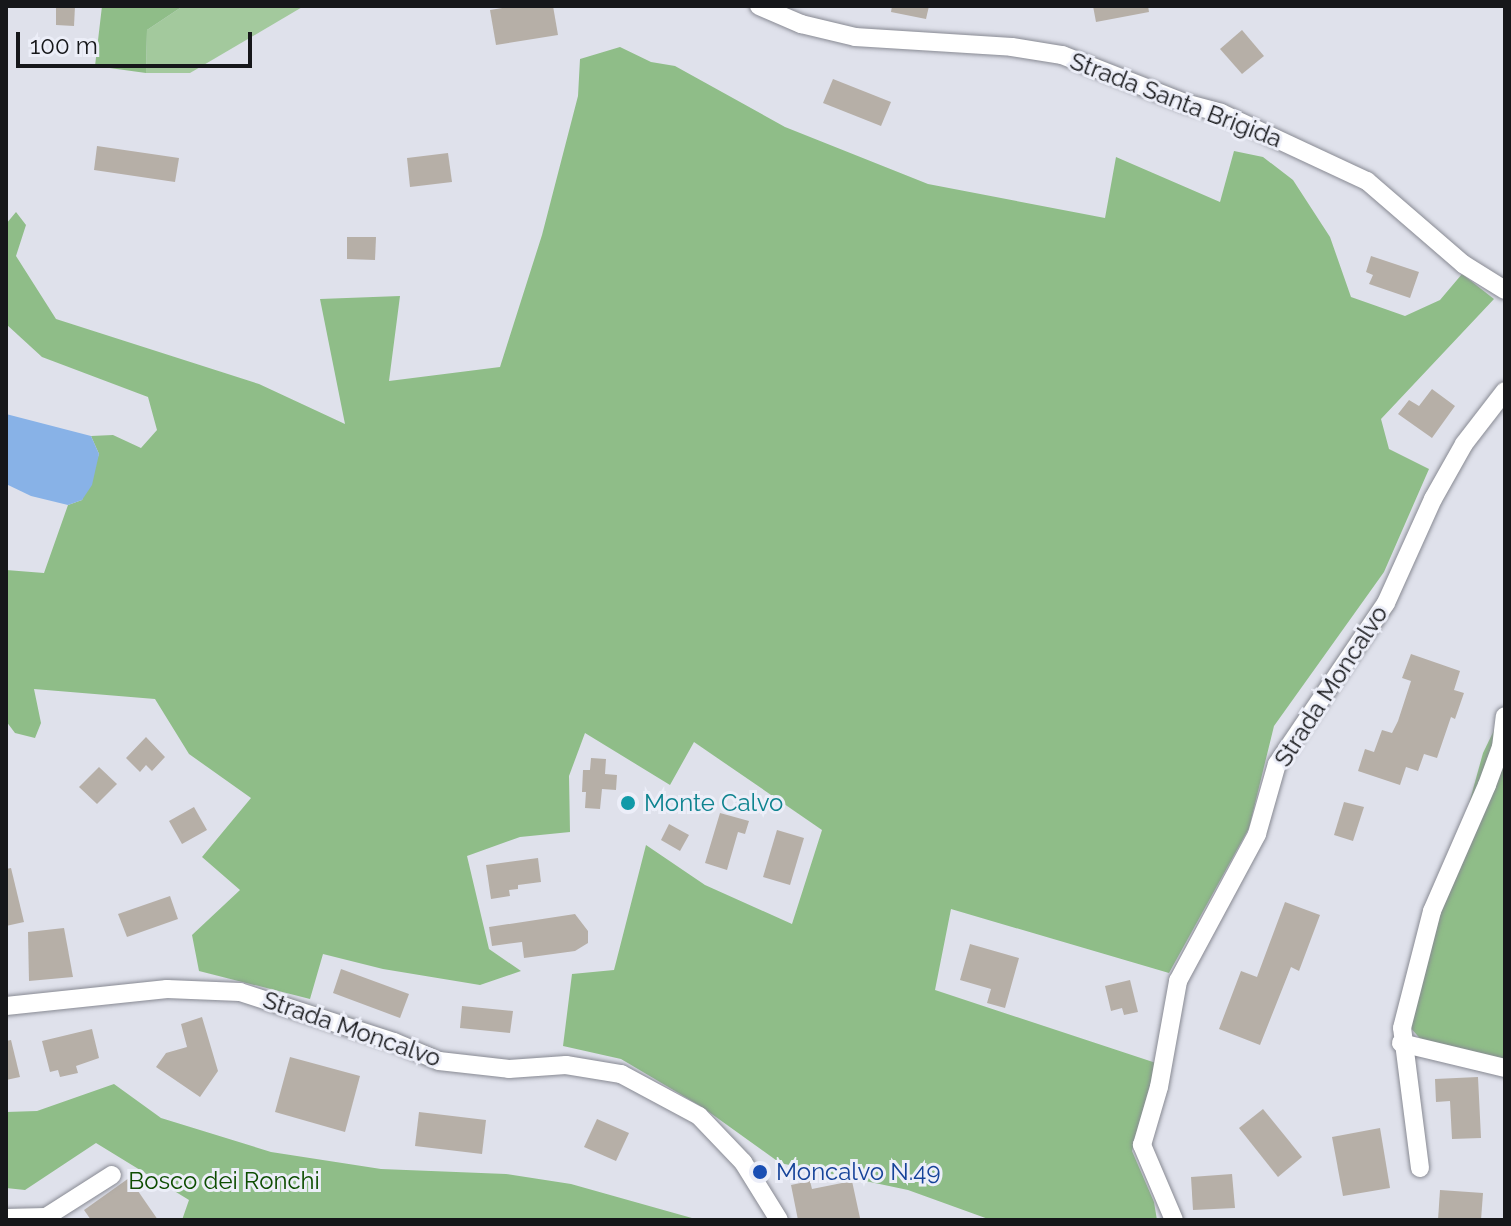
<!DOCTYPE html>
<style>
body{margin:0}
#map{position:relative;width:1511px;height:1226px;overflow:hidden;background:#dfe1eb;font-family:Raleway,sans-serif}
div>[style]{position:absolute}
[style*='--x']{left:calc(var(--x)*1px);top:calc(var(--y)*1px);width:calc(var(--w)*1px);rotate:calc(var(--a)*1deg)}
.green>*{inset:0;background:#a3c99d}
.forest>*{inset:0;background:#8fbd88}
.water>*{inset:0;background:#88b2e7}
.building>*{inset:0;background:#b6afa7}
.roads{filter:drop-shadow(0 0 2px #888a93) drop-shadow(0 0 2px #888a93)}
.street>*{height:18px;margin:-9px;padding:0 9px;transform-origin:9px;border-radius:9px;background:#fff}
.dots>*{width:22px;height:22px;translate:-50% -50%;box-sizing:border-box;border:4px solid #eceef8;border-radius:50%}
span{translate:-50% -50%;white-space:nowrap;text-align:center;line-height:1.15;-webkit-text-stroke:6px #eceef8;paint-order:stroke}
.street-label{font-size:24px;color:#16171a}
.culture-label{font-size:24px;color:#0d838f}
.left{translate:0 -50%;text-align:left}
.transit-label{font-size:24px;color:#164399}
.park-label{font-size:24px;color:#0d4d01}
.frame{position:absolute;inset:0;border:8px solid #16171a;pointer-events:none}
.scale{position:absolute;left:16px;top:32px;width:236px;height:36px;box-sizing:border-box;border:4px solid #16171a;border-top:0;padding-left:10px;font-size:24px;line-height:28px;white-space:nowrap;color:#16171a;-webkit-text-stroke:6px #eceef8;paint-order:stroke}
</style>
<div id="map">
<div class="green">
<div style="clip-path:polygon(183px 6px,304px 6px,190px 73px,146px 73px,147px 30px)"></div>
</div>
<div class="forest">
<div style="clip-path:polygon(102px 6px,183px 6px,147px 30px,146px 73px,95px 66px)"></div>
<div style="clip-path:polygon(620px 47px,651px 62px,675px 66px,785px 127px,928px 184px,1105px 218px,1116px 157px,1220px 202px,1234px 151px,1263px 157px,1293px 180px,1330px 237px,1351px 297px,1405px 316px,1440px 300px,1462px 274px,1494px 299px,1381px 419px,1389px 449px,1429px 469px,1384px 572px,1274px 726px,1249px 828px,1169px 973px,951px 909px,935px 990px,1156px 1063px,1132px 1151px,1154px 1202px,1157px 1220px,991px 1220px,908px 1190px,780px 1163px,702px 1107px,621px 1059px,563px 1046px,572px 974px,614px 970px,646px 845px,705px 885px,792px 924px,822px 830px,694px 742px,670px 785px,585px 733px,569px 776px,570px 832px,520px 837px,467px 856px,489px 949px,521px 971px,480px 985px,383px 969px,323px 954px,310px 999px,199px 971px,192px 935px,240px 890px,202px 857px,251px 798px,189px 754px,155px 699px,34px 689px,41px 723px,35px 738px,15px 733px,6px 721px,6px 570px,44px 573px,68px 505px,82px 500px,99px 454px,91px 436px,113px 435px,141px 448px,157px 430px,148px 397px,42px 357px,6px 324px,6px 224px,16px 212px,26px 225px,16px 256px,56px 319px,259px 384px,345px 424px,320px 299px,400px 296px,389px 381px,500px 367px,542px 235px,578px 96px,580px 59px)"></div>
<div style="clip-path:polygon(1500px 718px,1505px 723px,1505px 1062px,1425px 1044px,1408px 1025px,1483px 753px)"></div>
<div style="clip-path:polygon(114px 1084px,161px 1118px,271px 1152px,381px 1169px,506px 1174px,571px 1184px,699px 1220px,182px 1220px,189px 1200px,96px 1143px,25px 1190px,6px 1188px,6px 1112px,37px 1111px)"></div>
</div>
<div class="water">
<div style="clip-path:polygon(6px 414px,91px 436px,99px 454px,92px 485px,82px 500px,68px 505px,31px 496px,6px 484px)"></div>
</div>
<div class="building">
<div style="clip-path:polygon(56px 6px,75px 6px,74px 26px,56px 25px)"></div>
<div style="clip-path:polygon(514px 6px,553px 6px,558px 35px,496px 45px,490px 10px)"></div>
<div style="clip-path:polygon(892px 6px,929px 6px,926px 19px,891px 12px)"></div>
<div style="clip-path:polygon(1093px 6px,1148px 6px,1149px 12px,1096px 22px)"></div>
<div style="clip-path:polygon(1242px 30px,1264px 56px,1242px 74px,1220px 49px)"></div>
<div style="clip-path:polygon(833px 79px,891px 102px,881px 126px,823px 103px)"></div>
<div style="clip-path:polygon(97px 146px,179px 158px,175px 182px,94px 170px)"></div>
<div style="clip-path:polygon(448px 153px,452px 182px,410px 187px,407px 158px)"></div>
<div style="clip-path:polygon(347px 237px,376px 237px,375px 260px,347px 259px)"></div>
<div style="clip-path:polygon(1371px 256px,1419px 272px,1410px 298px,1369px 284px,1373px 275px,1366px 272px)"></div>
<div style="clip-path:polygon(1432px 389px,1455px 406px,1432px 438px,1398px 414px,1409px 400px,1419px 406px)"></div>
<div style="clip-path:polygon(1411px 654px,1460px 671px,1454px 690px,1464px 693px,1455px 719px,1451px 717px,1437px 758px,1424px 754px,1418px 771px,1406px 767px,1400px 785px,1358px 771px,1365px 749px,1374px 752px,1382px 730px,1392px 733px,1398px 721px,1411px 681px,1402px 678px)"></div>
<div style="clip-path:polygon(146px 737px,165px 757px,152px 771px,146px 765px,140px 772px,126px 758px)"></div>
<div style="clip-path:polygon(591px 758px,606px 759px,605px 774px,617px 775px,616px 790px,602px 789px,600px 809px,585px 808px,586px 792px,582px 792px,583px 770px,590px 770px)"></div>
<div style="clip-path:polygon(99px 767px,117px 784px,97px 804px,79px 787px)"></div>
<div style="clip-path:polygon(1344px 802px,1364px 807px,1353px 841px,1334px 835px)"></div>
<div style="clip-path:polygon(194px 807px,207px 830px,182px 844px,169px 821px)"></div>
<div style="clip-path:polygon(720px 813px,749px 821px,745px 834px,738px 832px,727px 870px,705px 863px)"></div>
<div style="clip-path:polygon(669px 824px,689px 835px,680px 851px,661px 840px)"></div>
<div style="clip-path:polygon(777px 830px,804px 838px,790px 885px,763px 877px)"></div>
<div style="clip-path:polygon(538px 858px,541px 882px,518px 885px,518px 889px,509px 890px,510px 896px,491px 899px,486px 865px)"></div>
<div style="clip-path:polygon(11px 868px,24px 922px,6px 926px,6px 869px)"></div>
<div style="clip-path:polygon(170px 896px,178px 919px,127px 937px,118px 914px)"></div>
<div style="clip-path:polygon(1285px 902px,1320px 915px,1299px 971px,1291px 967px,1260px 1045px,1219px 1029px,1241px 971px,1257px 977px)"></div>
<div style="clip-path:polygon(575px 914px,588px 931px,588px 943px,575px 951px,524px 958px,522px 942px,492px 946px,489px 927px)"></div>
<div style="clip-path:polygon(64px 928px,73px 977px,29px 981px,28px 932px)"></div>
<div style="clip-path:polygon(970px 944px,1019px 958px,1005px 1008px,987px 1003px,991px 989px,960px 980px)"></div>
<div style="clip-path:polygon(341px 969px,409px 994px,400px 1018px,333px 993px)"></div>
<div style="clip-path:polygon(1130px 980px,1138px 1012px,1124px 1015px,1122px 1008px,1111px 1011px,1105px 986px)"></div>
<div style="clip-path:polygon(462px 1006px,513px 1011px,510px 1033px,460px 1028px)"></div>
<div style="clip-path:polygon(202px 1017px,218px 1071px,200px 1097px,156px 1067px,166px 1053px,187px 1047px,181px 1024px)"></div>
<div style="clip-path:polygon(92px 1029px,99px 1058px,76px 1066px,78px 1073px,60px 1077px,58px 1070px,50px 1072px,42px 1041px)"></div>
<div style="clip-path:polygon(11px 1040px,20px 1077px,6px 1080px,6px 1041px)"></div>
<div style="clip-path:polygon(290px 1057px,360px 1076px,345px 1132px,275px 1112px)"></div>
<div style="clip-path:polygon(1478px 1077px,1481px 1138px,1452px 1139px,1450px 1101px,1436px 1102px,1435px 1079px)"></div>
<div style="clip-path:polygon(1263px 1109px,1302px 1157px,1278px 1177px,1239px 1128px)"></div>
<div style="clip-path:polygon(419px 1112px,486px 1120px,482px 1154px,415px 1146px)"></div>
<div style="clip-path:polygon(597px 1119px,629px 1133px,616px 1161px,584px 1147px)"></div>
<div style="clip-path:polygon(1380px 1128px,1390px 1188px,1343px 1196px,1332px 1137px)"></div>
<div style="clip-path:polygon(1232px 1174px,1235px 1208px,1193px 1210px,1191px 1177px)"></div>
<div style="clip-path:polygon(129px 1178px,158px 1220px,91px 1220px,84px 1210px)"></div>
<div style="clip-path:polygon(810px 1181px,812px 1189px,852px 1181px,860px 1218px,798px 1220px,791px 1185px)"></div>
<div style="clip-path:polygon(1440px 1190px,1483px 1193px,1481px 1220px,1438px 1220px)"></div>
</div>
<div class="roads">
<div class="street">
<div style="--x:759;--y:6;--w:46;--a:23.2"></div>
<div style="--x:801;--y:24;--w:56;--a:13.5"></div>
<div style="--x:855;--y:37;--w:157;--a:3.6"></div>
<div style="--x:1012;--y:47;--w:51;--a:9.1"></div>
<div style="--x:1062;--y:55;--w:135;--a:21.3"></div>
<div style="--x:1188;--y:104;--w:34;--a:15"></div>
<div style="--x:1221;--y:113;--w:161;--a:25"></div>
<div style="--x:1367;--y:181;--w:127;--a:40.8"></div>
<div style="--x:1463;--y:264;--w:49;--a:31.8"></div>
<div style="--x:6;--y:1006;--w:162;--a:-6"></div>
<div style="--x:167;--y:989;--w:73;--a:2.4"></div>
<div style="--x:240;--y:992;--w:162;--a:18"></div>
<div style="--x:394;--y:1042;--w:49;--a:22.9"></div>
<div style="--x:439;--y:1061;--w:70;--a:6.5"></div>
<div style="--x:509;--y:1069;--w:57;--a:-4"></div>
<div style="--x:566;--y:1065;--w:56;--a:9.3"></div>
<div style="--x:621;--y:1074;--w:89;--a:28.3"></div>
<div style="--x:699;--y:1116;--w:64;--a:46.3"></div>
<div style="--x:743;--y:1162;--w:68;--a:58.2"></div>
<div style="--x:1401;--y:1043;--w:107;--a:13.5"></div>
<div style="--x:1420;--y:1168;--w:141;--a:-97.3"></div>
<div style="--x:1402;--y:1028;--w:121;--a:-75.6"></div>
<div style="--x:1432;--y:911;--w:137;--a:-66.4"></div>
<div style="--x:1487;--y:785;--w:40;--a:-69.8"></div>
<div style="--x:1501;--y:747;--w:31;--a:-83"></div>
<div style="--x:6;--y:1218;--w:40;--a:-1.4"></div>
<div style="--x:46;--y:1217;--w:78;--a:-32.5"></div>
<div style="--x:1174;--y:1220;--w:82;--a:-113.1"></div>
<div style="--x:1142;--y:1145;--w:60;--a:-73.7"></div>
<div style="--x:1159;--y:1087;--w:108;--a:-79.8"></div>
<div style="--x:1178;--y:981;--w:167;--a:-61.7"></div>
<div style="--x:1257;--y:834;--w:73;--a:-74.1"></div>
<div style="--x:1277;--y:764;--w:194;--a:-55.9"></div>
<div style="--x:1386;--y:603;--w:114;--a:-65.7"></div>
<div style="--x:1433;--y:499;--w:63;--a:-60.6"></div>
<div style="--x:1464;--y:444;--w:67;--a:-52.3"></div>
</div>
</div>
<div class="dots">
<div style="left:628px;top:803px;background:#0f9aa8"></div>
<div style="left:760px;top:1172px;background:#1a4fb4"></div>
</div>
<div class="street-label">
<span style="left:1176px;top:100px;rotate:21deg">Strada Santa Brigida</span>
<span style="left:1331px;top:686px;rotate:-57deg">Strada Moncalvo</span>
<span style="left:352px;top:1029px;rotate:19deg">Strada Moncalvo</span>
</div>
<div class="culture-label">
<span class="left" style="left:644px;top:803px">Monte Calvo</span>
</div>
<div class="transit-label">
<span class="left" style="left:776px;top:1172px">Moncalvo N.49</span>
</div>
<div class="park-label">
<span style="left:224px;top:1181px">Bosco dei Ronchi</span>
</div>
<div class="frame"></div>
<div class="scale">100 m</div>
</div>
